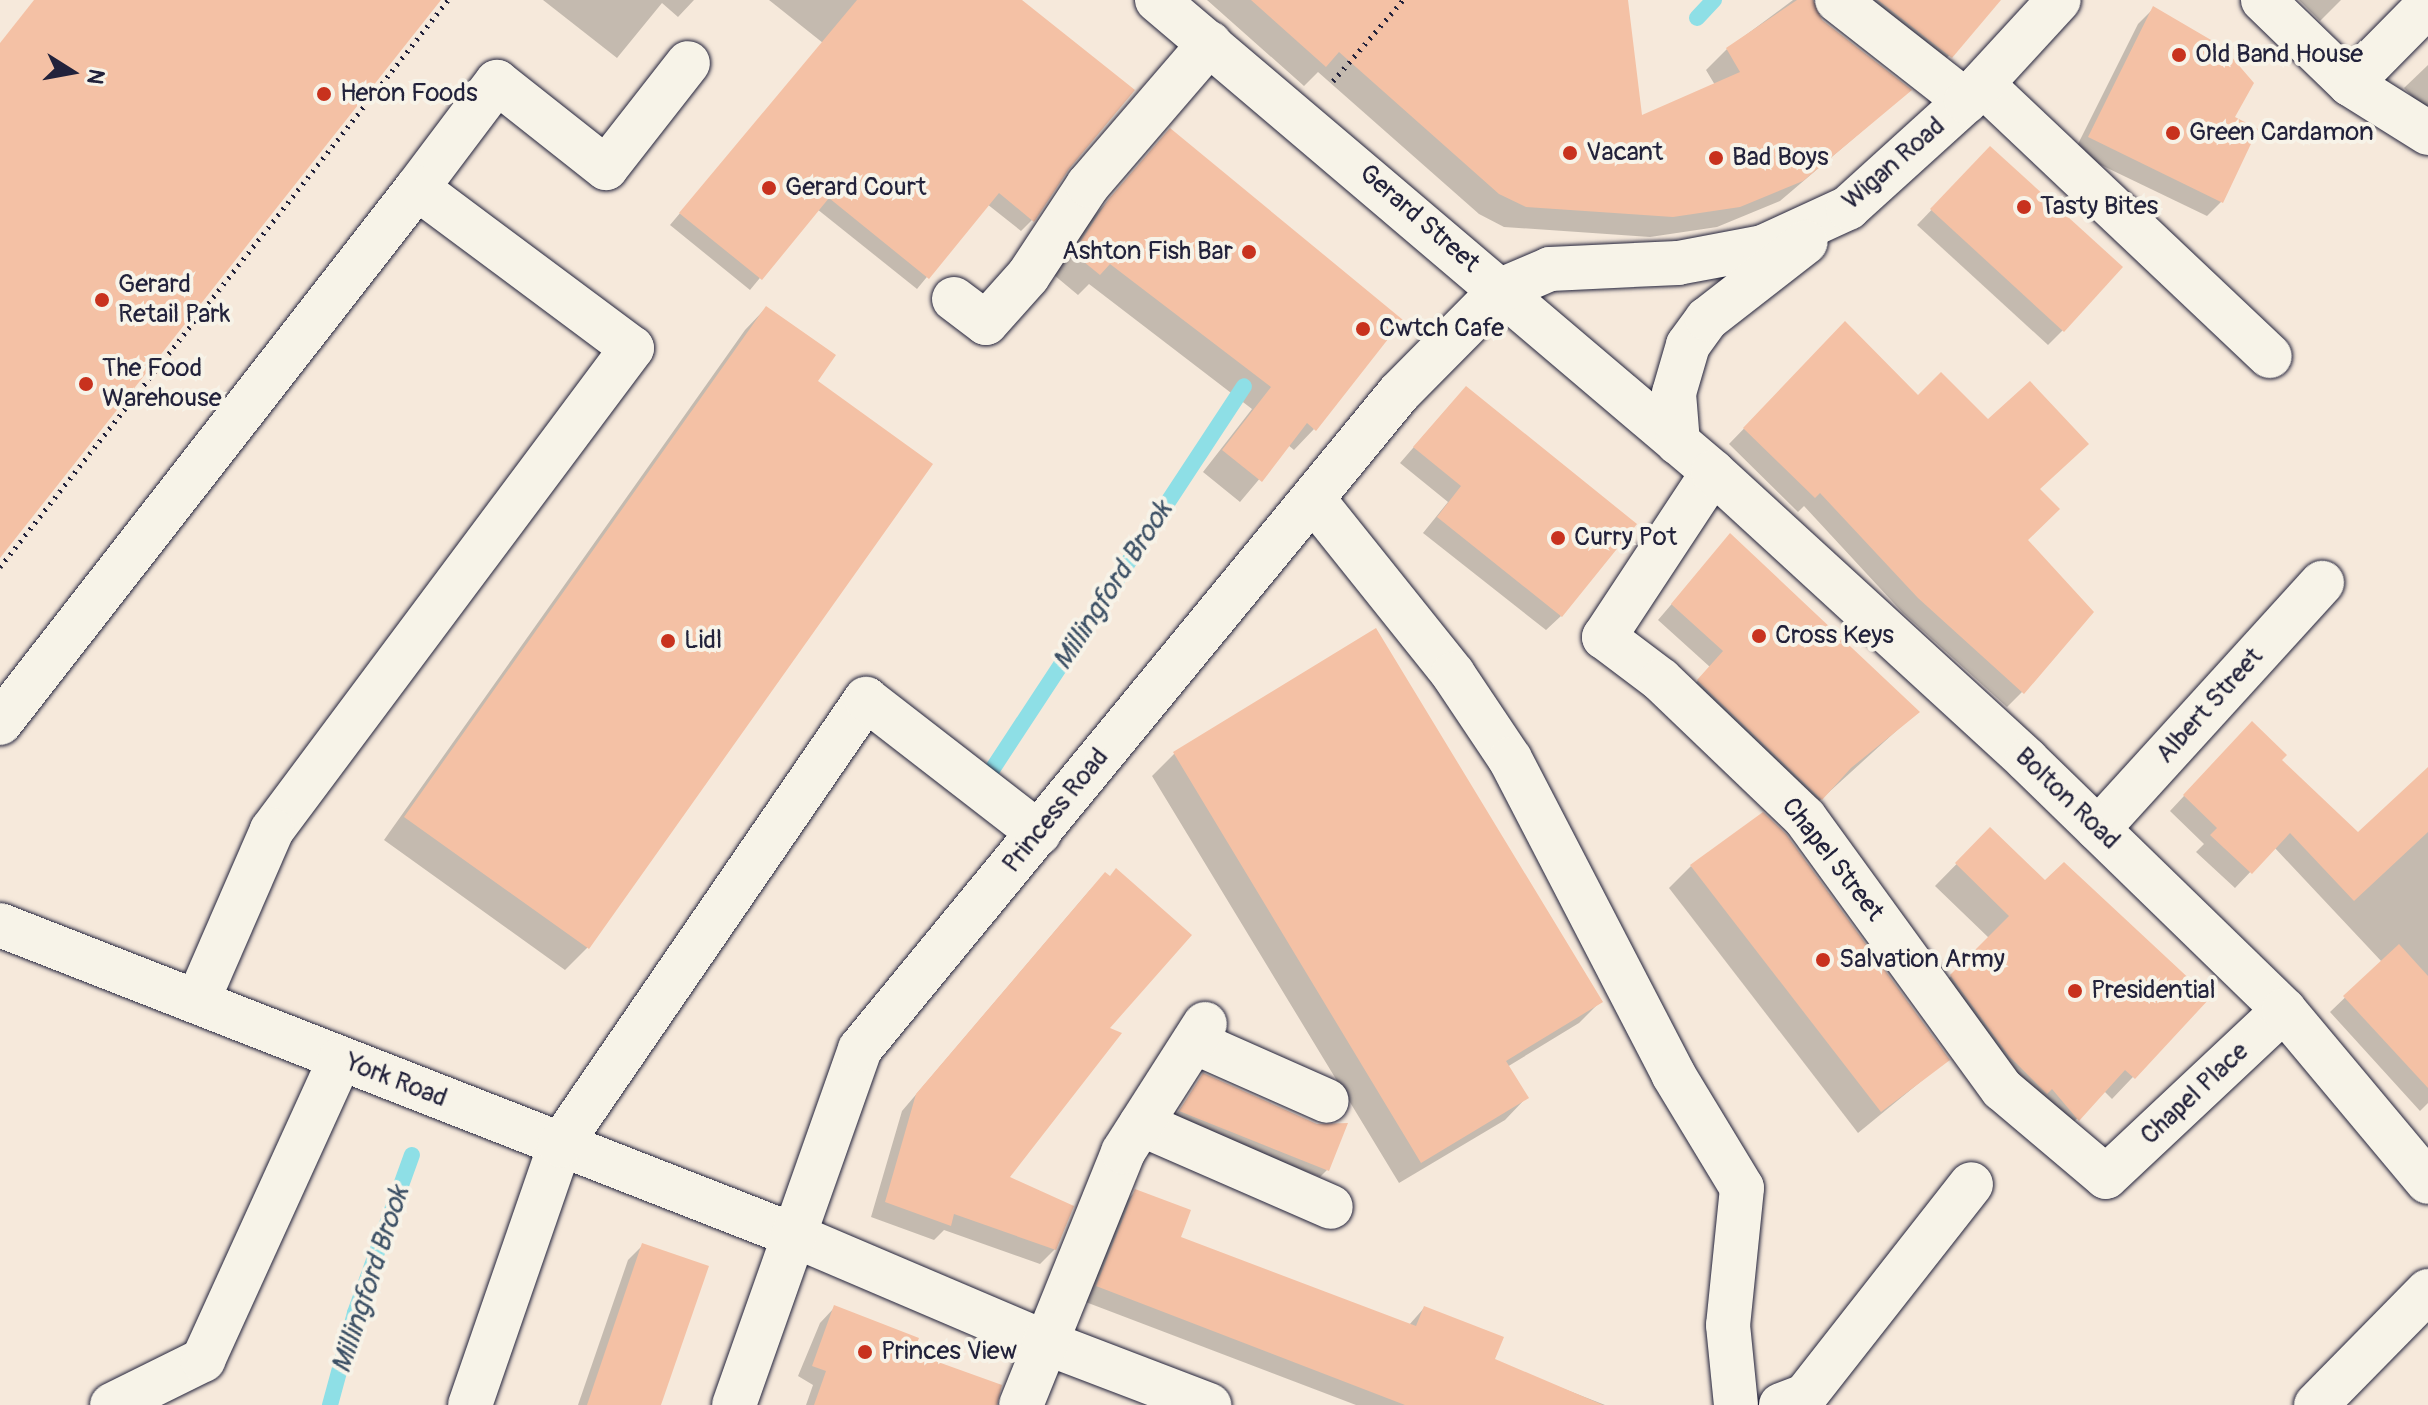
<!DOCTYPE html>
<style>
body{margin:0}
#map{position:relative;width:2428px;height:1405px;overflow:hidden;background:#f6e9db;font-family:Pangolin,sans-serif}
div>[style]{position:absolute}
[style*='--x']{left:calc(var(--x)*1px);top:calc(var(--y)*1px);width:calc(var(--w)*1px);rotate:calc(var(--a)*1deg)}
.shadow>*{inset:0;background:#0003}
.stream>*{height:16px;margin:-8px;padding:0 8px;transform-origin:8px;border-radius:8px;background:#8edfe6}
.building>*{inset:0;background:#f4c1a5}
.path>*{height:5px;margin-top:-2.5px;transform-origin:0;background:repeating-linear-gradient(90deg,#22223b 0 2px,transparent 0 8px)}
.roads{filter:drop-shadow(0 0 2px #22223b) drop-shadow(0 0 2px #22223b)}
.minor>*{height:44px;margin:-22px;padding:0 22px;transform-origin:22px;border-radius:22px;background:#f7f3e8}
.major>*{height:44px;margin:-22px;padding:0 22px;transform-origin:22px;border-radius:22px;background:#f7f3e8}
.dots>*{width:22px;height:22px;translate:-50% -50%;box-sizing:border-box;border:4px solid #f7f3e8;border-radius:50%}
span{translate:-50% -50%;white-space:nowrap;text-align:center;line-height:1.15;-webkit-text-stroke:8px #f7f3e8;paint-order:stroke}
.poi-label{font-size:26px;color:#22223b}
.left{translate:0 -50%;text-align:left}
.right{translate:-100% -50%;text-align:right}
.street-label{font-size:26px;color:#22223b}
.water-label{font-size:28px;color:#3d5166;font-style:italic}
.north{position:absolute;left:32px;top:32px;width:80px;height:80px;-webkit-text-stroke:6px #f7f3e8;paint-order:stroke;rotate:101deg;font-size:22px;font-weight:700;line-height:32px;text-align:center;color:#22223b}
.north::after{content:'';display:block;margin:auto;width:28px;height:36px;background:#22223b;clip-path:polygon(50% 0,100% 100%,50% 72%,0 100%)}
</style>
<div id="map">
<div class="shadow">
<div style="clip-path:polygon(543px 0,694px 0,678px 17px,662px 3px,617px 58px)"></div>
<div style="clip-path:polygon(769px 0,1019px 0,1067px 168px,1032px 220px,1021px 231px,987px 204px,917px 289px,817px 209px,750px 290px,670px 225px,823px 43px)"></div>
<div style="clip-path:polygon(1207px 0,1626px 0,1640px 118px,1715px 85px,1706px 70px,1727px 49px,1793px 0,1811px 0,1819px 20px,1909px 91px,1780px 201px,1717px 227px,1650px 237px,1504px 227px,1479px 214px,1318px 72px,1304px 86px)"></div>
<div style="clip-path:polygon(1831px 0,1998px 0,1930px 77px)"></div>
<div style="clip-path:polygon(2299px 0,2341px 0,2320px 21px)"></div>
<div style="clip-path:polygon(2153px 9px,2232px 118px,2222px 201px,2207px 216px,2074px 152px,2138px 24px)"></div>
<div style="clip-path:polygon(2428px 65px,2428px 113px,2404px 88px)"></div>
<div style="clip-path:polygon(1170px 131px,1314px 429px,1294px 450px,1288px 445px,1240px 502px,1203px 472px,1252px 409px,1089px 284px,1078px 295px,1054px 275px,1088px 223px)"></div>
<div style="clip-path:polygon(1990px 149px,2063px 330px,2048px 345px,1917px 225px)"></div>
<div style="clip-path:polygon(766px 308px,815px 382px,930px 464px,587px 948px,565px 970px,384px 840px,745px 330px)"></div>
<div style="clip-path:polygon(1845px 324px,1918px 397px,1988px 422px,2038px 490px,2026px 540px,2022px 692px,2007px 707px,1903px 613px,1804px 506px,1798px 512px,1729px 444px)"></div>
<div style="clip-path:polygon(1452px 403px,1561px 616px,1546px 630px,1423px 533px,1448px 502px,1400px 463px)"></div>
<div style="clip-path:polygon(1730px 536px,1917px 712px,1806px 813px,1684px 696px,1710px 667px,1658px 620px)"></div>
<div style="clip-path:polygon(1375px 631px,1601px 1001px,1579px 1023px,1507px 1067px,1526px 1098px,1505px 1120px,1399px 1183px,1152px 776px,1174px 754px)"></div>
<div style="clip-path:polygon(2237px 739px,2279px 760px,2358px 835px,2428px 769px,2428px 1103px,2420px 1111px,2330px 1012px,2382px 962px,2274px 847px,2235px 888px,2196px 852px,2204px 844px,2170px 811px)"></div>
<div style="clip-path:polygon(1990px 830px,2045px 883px,2208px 998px,2112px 1099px,2104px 1091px,2056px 1140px,1930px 997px,1989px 938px,1935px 886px)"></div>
<div style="clip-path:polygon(1691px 866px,1947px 1060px,1858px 1133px,1669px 888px)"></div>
<div style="clip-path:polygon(1090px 890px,1107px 1029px,1007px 1178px,1055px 1249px,1040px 1264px,944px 1230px,934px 1240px,871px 1217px,902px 1111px)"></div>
<div style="clip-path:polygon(1204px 1076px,1327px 1170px,1320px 1177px,1173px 1119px)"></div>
<div style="clip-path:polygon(1135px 1192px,1178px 1238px,1409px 1325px,1424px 1308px,1493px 1361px,1605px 1405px,1356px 1405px,1083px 1301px,1121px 1206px)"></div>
<div style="clip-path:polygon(643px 1245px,659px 1405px,578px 1405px,628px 1260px)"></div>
<div style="clip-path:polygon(834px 1308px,910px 1354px,993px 1405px,806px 1405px,813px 1385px,798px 1376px,820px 1323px)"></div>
</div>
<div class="stream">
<div style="--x:1697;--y:18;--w:25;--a:-47"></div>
<div style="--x:982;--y:785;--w:477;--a:-56.7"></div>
<div style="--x:330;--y:1405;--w:95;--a:-74.8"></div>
<div style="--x:355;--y:1313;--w:168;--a:-70.2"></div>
</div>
<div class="building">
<div style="clip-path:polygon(34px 0,441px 0,0 558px,0 43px)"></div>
<div style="clip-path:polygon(857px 0,1022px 0,1135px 90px,1069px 169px,1034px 222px,999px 193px,929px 279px,829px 198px,762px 280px,679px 213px)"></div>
<div style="clip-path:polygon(1251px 0,1628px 0,1642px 115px,1740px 72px,1726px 48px,1797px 0,1813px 0,1822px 20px,1912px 90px,1803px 181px,1740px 207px,1673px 217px,1526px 207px,1499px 194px,1339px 52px,1326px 67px)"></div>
<div style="clip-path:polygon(1878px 0,2001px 0,1952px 58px)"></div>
<div style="clip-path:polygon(2153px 6px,2223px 47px,2254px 83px,2235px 117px,2258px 129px,2223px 203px,2088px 137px)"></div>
<div style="clip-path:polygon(1170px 128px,1403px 320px,1316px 431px,1307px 423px,1262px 482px,1222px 450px,1271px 387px,1110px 264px,1100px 275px,1073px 253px,1108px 200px)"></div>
<div style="clip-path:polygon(1990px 146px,2123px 267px,2064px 332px,1930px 209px)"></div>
<div style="clip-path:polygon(766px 306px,836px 355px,818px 381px,933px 464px,589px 949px,404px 817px)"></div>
<div style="clip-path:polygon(1845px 321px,1918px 395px,1941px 372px,1988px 419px,2030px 381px,2089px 444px,2040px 489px,2060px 509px,2028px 540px,2094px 612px,2024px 694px,1918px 598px,1820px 493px,1815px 498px,1743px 428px)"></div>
<div style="clip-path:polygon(1466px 386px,1637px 524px,1562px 617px,1437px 517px,1461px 486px,1413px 447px)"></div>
<div style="clip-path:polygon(1730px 533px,1920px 712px,1851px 768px,1822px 800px,1697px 680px,1723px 651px,1671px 604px)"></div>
<div style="clip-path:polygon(1376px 628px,1603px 1002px,1506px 1061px,1529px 1098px,1421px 1163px,1173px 752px)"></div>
<div style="clip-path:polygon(2252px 721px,2287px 755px,2282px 760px,2358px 832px,2428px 767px,2428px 832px,2354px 901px,2290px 833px,2252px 874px,2210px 835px,2217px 828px,2183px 795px)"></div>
<div style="clip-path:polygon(1763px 812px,1786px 834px,1950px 1060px,1881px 1112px,1690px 865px)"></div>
<div style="clip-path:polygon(1990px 827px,2045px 880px,2064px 862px,2210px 998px,2135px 1079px,2125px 1070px,2079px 1121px,2052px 1089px,2047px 1094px,2009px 1056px,1950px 975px,2009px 916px,1955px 863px)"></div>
<div style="clip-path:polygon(1116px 868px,1192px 935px,1110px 1028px,1122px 1033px,1010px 1177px,1074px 1206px,1056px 1250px,954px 1214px,951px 1226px,885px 1202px,916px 1094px,1105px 872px,1110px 876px)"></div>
<div style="clip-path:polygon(2399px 944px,2428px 976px,2428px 1088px,2343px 996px)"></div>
<div style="clip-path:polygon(1203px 1073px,1317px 1124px,1348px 1123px,1329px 1171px,1179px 1111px)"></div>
<div style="clip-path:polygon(1135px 1189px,1191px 1210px,1181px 1237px,1416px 1326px,1424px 1306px,1504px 1337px,1495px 1359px,1603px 1405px,1405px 1405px,1096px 1286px)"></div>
<div style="clip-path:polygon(642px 1243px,709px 1266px,661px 1405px,587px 1405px)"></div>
<div style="clip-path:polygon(834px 1305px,919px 1338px,913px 1353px,1002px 1385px,997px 1405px,814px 1405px,826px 1371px,812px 1366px)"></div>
</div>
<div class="path">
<div style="--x:1333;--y:81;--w:107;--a:-49.2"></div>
<div style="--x:0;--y:567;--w:723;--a:-51.69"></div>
</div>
<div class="roads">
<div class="minor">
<div style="--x:1837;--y:0;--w:164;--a:38.1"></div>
<div style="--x:2263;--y:0;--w:121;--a:44"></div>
<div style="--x:2350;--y:84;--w:92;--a:32.1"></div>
<div style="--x:1982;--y:84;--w:396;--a:43.4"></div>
<div style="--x:2350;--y:84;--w:111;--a:-45.4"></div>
<div style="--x:417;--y:188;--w:133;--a:-53"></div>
<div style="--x:497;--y:82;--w:139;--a:38.3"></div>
<div style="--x:606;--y:168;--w:133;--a:-52"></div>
<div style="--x:954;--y:299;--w:40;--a:37"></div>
<div style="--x:986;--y:323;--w:63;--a:-48.2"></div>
<div style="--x:1028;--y:276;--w:109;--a:-56.6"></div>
<div style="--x:1088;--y:185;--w:187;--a:-49.3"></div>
<div style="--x:1713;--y:472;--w:198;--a:123.4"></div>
<div style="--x:1604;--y:637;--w:71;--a:37"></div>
<div style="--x:1661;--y:680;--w:199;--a:43.8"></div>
<div style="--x:1805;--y:818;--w:335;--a:54"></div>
<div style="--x:2002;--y:1089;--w:136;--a:40.2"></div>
<div style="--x:2106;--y:1177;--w:244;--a:-43.2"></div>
<div style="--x:1313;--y:499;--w:224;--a:51.3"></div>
<div style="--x:1453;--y:674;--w:102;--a:56.2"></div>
<div style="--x:1510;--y:759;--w:355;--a:62.6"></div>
<div style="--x:1673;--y:1074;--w:133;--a:58.8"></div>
<div style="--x:1742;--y:1188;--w:138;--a:95.8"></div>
<div style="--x:1728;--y:1325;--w:80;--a:84.3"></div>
<div style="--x:0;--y:723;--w:678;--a:-52.07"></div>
<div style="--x:417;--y:188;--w:268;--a:36.7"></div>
<div style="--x:632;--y:348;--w:602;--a:126.76"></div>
<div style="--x:272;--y:830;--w:185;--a:113.5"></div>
<div style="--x:2098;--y:829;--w:333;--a:-47.7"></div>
<div style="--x:0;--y:925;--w:851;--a:21.35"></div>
<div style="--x:793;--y:1235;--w:273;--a:23.1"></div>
<div style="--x:1044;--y:1342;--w:177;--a:20.9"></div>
<div style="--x:1194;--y:1042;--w:145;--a:23.9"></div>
<div style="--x:1141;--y:1124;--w:207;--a:23.6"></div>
<div style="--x:112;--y:1405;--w:102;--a:-26.3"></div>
<div style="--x:203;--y:1360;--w:330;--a:-65.5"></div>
<div style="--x:470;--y:1405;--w:275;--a:-70.9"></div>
<div style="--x:560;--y:1145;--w:541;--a:-55.55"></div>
<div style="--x:866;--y:699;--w:219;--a:37.8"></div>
<div style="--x:734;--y:1405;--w:378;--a:-70.5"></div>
<div style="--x:860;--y:1049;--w:849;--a:-50.59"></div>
<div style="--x:1399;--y:393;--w:145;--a:-45.3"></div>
<div style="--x:1021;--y:1405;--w:273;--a:-68"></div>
<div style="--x:1123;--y:1152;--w:152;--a:-57.4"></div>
<div style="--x:1781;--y:1405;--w:26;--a:-21"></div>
<div style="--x:1805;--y:1396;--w:269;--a:-51.9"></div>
<div style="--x:2316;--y:1405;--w:160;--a:-45.5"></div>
</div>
<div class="major">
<div style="--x:1157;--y:0;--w:729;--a:40.33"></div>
<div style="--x:1713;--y:472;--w:426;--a:42.5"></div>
<div style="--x:2027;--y:760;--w:359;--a:44.2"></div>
<div style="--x:2284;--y:1010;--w:224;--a:50.1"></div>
<div style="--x:1501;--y:290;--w:53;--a:-23.2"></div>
<div style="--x:1550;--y:269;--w:128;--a:-2.7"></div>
<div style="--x:1678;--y:263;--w:86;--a:-10.7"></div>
<div style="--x:1763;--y:247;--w:94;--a:-24.6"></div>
<div style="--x:1848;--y:208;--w:159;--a:-42.2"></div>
<div style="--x:1966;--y:101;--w:137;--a:-47.4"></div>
<div style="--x:1678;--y:443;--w:50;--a:-94.6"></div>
<div style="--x:1674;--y:393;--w:50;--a:-73.7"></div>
<div style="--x:1688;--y:345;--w:32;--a:-54"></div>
<div style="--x:1707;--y:319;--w:125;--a:-37.9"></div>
</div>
</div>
<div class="dots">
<div style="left:2179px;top:55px;background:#c8321e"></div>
<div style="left:324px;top:94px;background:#c8321e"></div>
<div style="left:2173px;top:133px;background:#c8321e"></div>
<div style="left:1570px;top:153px;background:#c8321e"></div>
<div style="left:1716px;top:158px;background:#c8321e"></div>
<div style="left:769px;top:188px;background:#c8321e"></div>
<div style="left:2024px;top:207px;background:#c8321e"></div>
<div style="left:1249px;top:252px;background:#c8321e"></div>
<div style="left:102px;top:300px;background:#c8321e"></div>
<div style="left:1363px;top:329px;background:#c8321e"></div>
<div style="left:86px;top:384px;background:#c8321e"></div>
<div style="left:1558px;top:538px;background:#c8321e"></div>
<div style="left:1759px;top:636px;background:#c8321e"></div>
<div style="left:668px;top:641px;background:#c8321e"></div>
<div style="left:1823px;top:960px;background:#c8321e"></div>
<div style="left:2075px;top:991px;background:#c8321e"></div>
<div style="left:865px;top:1352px;background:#c8321e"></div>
</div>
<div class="poi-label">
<span class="left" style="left:2195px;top:55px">Old Band House</span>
<span class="left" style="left:340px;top:94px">Heron Foods</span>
<span class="left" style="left:2189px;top:133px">Green Cardamon</span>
<span class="left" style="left:1586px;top:153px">Vacant</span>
<span class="left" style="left:1732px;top:158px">Bad Boys</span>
<span class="left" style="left:785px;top:188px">Gerard Court</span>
<span class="left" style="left:2040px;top:207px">Tasty Bites</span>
<span class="right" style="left:1233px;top:252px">Ashton Fish Bar</span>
<span class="left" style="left:118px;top:300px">Gerard<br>Retail Park</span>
<span class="left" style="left:1379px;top:329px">Cwtch Cafe</span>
<span class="left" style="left:102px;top:384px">The Food<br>Warehouse</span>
<span class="left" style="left:1574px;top:538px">Curry Pot</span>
<span class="left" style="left:1775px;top:636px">Cross Keys</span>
<span class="left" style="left:684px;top:641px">Lidl</span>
<span class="left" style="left:1839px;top:960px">Salvation Army</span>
<span class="left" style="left:2091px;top:991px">Presidential</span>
<span class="left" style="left:881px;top:1352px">Princes View</span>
</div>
<div class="street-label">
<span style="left:1894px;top:164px;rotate:-41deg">Wigan Road</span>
<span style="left:1419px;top:219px;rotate:41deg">Gerard Street</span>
<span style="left:2210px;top:706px;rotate:-48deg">Albert Street</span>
<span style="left:2067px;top:799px;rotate:44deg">Bolton Road</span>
<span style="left:1056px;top:811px;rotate:-51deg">Princess Road</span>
<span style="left:1832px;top:860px;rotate:52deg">Chapel Street</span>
<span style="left:396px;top:1081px;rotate:21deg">York Road</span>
<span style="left:2195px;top:1094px;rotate:-43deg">Chapel Place</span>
</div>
<div class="water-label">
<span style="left:1113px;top:586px;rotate:-57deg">Millingford Brook</span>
<span style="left:371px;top:1280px;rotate:-72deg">Millingford Brook</span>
</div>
<div class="north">N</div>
</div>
